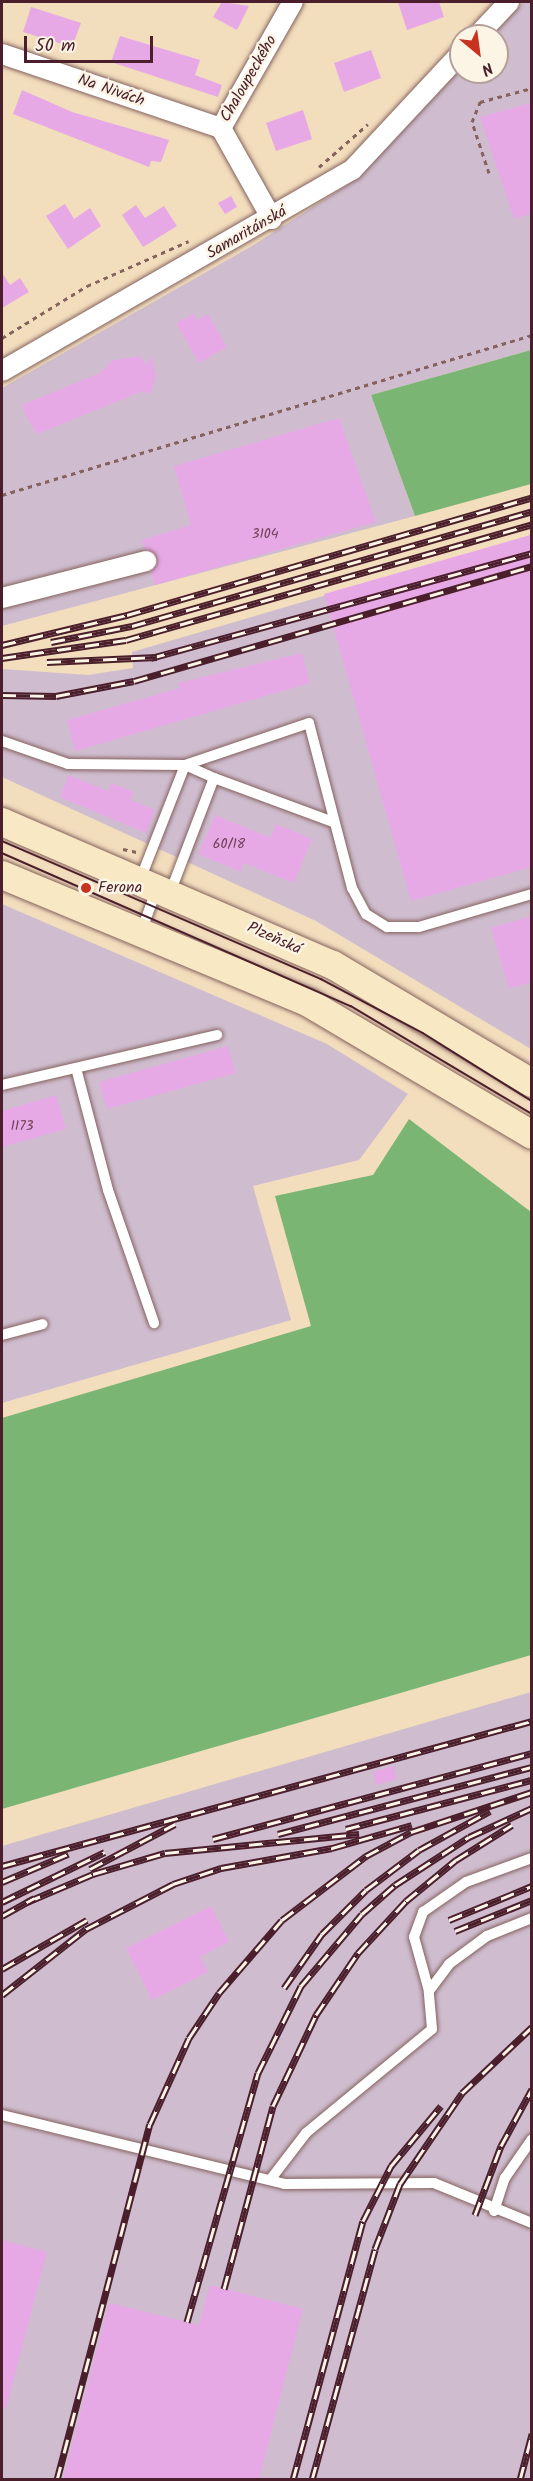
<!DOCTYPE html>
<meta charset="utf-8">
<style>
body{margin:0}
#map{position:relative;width:533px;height:2481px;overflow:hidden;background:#f2ddbd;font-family:Kalam,sans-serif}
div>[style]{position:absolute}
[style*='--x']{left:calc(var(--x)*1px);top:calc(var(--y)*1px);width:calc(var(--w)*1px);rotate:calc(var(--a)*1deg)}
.industrial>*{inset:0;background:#cfbdcf}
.forest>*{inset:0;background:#7ab573}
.building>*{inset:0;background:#e6a9e6}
.path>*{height:3px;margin-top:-1.5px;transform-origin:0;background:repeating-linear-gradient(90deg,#85625e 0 4.5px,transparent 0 9px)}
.roads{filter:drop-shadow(0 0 2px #85625e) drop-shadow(0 0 2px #85625e)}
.service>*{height:10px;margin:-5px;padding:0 5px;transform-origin:5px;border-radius:5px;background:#fff}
.minor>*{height:20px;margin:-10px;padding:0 10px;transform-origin:10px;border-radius:10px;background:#fff}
.secondary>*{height:28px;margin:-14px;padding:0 14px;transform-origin:14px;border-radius:14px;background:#f8e8c3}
.tram>*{height:1.5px;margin:-0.75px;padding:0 0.75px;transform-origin:0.75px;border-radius:0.75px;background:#4a1f2b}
.rail>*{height:7px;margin-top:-3.5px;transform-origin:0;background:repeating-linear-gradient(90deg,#fcf5e5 0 14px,#4a1f2b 0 28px);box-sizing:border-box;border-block:2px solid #4a1f2b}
.dots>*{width:16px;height:16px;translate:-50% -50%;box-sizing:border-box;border:3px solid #fcf5e5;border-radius:50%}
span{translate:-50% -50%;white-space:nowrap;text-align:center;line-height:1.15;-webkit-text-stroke:5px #fcf5e5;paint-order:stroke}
.number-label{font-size:14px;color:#71425a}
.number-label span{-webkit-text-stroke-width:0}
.street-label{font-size:16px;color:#4a1f2b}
.poi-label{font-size:16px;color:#4a1f2b}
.left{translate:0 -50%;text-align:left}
.frame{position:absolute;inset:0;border:3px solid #4a1f2b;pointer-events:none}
.north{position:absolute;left:449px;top:24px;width:60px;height:60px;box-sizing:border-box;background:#fcf5e5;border:2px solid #b59f9b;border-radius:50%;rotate:151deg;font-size:16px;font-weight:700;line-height:24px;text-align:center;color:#4a1f2b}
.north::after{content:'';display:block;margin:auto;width:21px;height:27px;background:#c8321e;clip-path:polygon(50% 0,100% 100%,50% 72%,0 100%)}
.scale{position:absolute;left:24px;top:36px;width:129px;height:27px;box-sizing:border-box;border:3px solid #4a1f2b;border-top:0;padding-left:8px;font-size:18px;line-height:21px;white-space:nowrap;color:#4a1f2b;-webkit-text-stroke:4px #fcf5e5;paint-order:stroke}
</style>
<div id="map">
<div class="industrial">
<div style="clip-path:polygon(524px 2px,531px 2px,531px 350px,371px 395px,415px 516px,2px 626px,2px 388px,252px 246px,358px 178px,461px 69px,497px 72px,497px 36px,492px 36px)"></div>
<div style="clip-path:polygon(531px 535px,531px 1049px,316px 921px,2px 777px,2px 669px,88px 675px,133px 668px,132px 652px)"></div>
<div style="clip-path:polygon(2px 904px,327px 1044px,408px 1094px,359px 1160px,253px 1186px,291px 1320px,2px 1403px)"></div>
<div style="clip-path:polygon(531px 1692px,531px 2479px,2px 2479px,2px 1846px)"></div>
</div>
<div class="forest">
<div style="clip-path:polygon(531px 350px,531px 484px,415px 516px,371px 395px)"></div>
<div style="clip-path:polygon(409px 1119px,531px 1212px,531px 1655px,2px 1809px,2px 1418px,311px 1326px,275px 1196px,373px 1175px)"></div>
</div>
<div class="building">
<div style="clip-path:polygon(222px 2px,249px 6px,237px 30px,213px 17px)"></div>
<div style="clip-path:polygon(398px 2px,439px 2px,444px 17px,407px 30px)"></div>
<div style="clip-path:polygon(31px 7px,81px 23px,72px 47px,23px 32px)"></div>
<div style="clip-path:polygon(120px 36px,200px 60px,195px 75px,222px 85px,218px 97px,111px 62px)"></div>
<div style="clip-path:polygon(371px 50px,381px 78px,344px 92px,334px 63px)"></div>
<div style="clip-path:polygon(22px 90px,72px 112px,169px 140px,161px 162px,151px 161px,149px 167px,13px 114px)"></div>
<div style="clip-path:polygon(531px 103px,531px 214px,514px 219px,480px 117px)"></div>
<div style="clip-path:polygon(303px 110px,312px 139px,276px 151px,266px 123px)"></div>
<div style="clip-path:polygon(231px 196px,237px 207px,225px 214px,218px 203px)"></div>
<div style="clip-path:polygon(65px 204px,74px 219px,90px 208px,101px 226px,68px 249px,46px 216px)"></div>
<div style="clip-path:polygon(136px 205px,145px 218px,164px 206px,177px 226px,143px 247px,122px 215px)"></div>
<div style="clip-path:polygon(2px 273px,10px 285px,20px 278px,29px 292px,2px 308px)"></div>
<div style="clip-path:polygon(193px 314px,197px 320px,208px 314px,227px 347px,199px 363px,176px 323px)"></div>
<div style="clip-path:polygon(141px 356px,145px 365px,151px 357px,156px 375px,151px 394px,143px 391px,37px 434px,27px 418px,22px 405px,100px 373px,113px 360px)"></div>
<div style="clip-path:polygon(339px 418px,376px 522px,155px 585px,151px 571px,157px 557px,145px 549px,142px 540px,191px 525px,174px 466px)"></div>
<div style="clip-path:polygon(531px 535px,531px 867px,411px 901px,324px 594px)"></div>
<div style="clip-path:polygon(302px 653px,310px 683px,75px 751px,67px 720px,180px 688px,178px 683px)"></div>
<div style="clip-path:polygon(69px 775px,108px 791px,111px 783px,134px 792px,131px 800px,155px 810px,146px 833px,60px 797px)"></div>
<div style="clip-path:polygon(215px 815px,271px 838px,276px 824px,312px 839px,294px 883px,244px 863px,241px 872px,198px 854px)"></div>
<div style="clip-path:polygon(531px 916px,531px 982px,509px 989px,491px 928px)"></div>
<div style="clip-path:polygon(228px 1046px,236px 1073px,107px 1109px,99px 1082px)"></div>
<div style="clip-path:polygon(56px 1095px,66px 1129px,2px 1147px,2px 1111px)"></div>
<div style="clip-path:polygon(393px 1766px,397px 1779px,376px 1785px,373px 1772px)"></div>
<div style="clip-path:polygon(211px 1906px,229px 1942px,200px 1957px,208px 1972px,152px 2000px,126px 1948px)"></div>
<div style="clip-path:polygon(2px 2240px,47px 2252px,6px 2409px,2px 2408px)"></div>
<div style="clip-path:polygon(210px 2285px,303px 2309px,259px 2480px,63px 2480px,109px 2303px,199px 2325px)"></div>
</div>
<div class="path">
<div style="--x:319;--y:167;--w:65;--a:-41.3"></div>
<div style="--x:489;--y:173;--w:54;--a:-108.4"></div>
<div style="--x:472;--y:122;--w:22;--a:-68"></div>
<div style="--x:480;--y:102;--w:54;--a:-15.1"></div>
<div style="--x:2;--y:338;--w:100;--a:-31.5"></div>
<div style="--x:87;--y:286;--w:111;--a:-23.8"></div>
<div style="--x:2;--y:495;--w:554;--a:-16.8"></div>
<div style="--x:123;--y:849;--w:14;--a:12"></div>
</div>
<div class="roads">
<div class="service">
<div style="--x:2;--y:741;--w:70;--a:19.2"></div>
<div style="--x:68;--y:764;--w:117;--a:0.5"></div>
<div style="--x:185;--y:765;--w:131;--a:-18.7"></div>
<div style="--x:309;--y:723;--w:171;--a:75.4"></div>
<div style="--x:352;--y:888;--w:30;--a:62"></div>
<div style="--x:366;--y:914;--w:25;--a:32"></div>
<div style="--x:387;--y:927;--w:32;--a:0"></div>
<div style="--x:419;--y:927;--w:118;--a:-16.3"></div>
<div style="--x:140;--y:880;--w:123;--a:-68.6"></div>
<div style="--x:185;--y:765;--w:32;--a:24"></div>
<div style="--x:170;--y:893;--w:123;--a:-69.1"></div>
<div style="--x:214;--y:778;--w:127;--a:20.3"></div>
<div style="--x:141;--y:932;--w:44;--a:-69.9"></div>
<div style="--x:76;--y:1068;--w:126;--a:75.3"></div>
<div style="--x:108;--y:1190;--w:141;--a:70.9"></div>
<div style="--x:2;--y:1085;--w:221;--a:-13.1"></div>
<div style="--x:2;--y:1335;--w:42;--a:-15"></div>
<div style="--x:429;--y:1991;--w:34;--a:-53"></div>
<div style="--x:449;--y:1964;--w:47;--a:-36.4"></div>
<div style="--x:487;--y:1936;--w:48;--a:-21.8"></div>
<div style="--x:2;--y:2115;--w:290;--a:13.7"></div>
<div style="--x:284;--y:2184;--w:150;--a:-0.4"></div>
<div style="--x:434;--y:2183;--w:106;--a:22.2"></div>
<div style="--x:270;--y:2180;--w:59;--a:-52.5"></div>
<div style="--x:306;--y:2133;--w:163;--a:-39.5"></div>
<div style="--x:432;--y:2029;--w:38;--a:-95"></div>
<div style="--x:429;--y:1991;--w:56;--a:-105.5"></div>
<div style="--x:414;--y:1937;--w:27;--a:-70"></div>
<div style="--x:423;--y:1912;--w:52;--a:-34.9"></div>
<div style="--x:466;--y:1882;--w:70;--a:-20"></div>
<div style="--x:494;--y:2211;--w:35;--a:-72"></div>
<div style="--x:505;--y:2178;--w:47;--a:-55.3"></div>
</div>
<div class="minor">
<div style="--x:477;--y:36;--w:47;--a:-46.7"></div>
<div style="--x:2;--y:54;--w:231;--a:18.7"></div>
<div style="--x:272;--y:219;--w:104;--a:-119.3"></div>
<div style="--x:221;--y:128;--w:145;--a:-60.3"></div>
<div style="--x:2;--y:371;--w:404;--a:-29.9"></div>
<div style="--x:352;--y:170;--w:160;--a:-47"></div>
<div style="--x:2;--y:598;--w:149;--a:-14.4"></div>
</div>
<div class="secondary">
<div style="--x:2;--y:822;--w:361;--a:23.4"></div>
<div style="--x:333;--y:965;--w:231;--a:30.7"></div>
<div style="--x:2;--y:875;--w:333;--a:22.6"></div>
<div style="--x:309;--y:1003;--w:259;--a:30.6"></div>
</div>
</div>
<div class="tram">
<div style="--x:2;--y:841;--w:348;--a:23.4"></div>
<div style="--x:321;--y:979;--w:115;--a:27.9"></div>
<div style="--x:423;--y:1033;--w:128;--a:32"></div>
<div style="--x:2;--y:853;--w:381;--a:23.7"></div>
<div style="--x:351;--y:1006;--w:211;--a:30.8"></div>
</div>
<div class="rail">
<div style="--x:51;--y:642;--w:83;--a:-11.2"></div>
<div style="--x:132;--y:626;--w:416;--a:-16"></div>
<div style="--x:2;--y:645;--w:129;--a:-13.5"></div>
<div style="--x:127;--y:615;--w:422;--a:-16.2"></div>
<div style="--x:2;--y:658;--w:125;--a:-8.3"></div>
<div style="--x:126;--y:640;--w:422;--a:-15.9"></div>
<div style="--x:151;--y:658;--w:395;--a:-15.4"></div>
<div style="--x:47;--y:662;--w:110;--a:-2.6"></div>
<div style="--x:2;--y:695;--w:54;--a:1.1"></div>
<div style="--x:56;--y:696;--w:79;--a:-10.9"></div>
<div style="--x:134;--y:681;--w:414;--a:-16.1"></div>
<div style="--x:346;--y:1829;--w:192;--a:-14.8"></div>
<div style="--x:278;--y:1834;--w:263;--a:-14.8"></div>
<div style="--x:213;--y:1839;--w:330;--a:-15.1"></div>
<div style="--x:2;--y:1866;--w:549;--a:-15.3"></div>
<div style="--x:90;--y:1869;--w:96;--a:-27.9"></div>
<div style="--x:2;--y:1882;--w:72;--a:-23"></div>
<div style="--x:2;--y:1902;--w:114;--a:-25.9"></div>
<div style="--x:27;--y:1902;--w:72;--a:-23"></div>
<div style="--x:93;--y:1874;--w:75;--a:-16.3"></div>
<div style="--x:165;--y:1853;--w:195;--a:-5.6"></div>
<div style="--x:2;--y:1916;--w:37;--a:-29"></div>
<div style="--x:449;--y:1920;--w:90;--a:-22.3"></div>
<div style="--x:455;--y:1931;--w:83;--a:-21.9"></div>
<div style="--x:2;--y:1969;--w:98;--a:-30"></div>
<div style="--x:284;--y:1988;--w:66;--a:-54.9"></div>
<div style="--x:322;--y:1934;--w:62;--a:-45"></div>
<div style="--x:366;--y:1890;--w:66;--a:-37"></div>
<div style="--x:419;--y:1850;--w:81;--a:-28.8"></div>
<div style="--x:2;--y:1995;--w:107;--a:-38.2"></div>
<div style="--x:86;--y:1929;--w:98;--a:-27.3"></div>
<div style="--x:173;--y:1884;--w:51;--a:-18.4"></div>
<div style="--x:221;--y:1868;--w:113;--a:-10.2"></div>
<div style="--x:332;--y:1848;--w:83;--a:-16"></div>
<div style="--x:475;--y:2215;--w:74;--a:-69.4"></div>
<div style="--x:501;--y:2146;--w:65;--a:-61.5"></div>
<div style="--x:224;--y:2289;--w:189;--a:-75"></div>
<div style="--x:273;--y:2106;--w:101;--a:-64.7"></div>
<div style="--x:316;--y:2015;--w:75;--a:-55.9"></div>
<div style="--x:358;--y:1953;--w:71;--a:-47.3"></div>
<div style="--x:406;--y:1901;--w:65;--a:-39.4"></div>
<div style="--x:456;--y:1860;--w:66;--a:-32"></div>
<div style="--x:187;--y:2322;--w:259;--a:-74.1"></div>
<div style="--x:258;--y:2073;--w:97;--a:-63.7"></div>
<div style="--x:301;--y:1986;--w:94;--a:-49.7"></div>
<div style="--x:362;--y:1914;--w:44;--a:-41.3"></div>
<div style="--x:395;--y:1885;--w:88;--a:-33"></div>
<div style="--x:469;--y:1837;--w:69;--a:-24.7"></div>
<div style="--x:57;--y:2480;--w:368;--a:-75.4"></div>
<div style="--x:150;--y:2124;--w:94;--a:-65.6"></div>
<div style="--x:189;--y:2038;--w:54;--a:-56.3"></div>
<div style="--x:219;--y:1993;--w:96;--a:-49.2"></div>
<div style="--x:282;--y:1920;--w:106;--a:-37.3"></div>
<div style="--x:366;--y:1856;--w:51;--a:-28.1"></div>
<div style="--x:411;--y:1832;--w:127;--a:-18.3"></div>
<div style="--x:293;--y:2480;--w:268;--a:-74.9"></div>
<div style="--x:363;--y:2221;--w:62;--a:-63"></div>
<div style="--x:391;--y:2166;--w:78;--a:-50.2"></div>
<div style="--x:312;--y:2480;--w:239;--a:-74.7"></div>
<div style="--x:375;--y:2249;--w:70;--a:-69"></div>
<div style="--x:400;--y:2184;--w:110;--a:-55.7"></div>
<div style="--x:462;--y:2093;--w:96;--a:-43.3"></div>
<div style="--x:520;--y:2480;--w:48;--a:-75.4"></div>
</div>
<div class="dots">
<div style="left:86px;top:888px;background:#c8321e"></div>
</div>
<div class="number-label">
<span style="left:265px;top:534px">3104</span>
<span style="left:229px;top:844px">60/18</span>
<span style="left:22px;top:1126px">1173</span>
</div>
<div class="street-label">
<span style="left:249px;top:79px;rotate:-60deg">Chaloupeckého</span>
<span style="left:111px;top:91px;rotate:19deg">Na Nivách</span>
<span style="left:247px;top:233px;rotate:-30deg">Samaritánská</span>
<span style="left:274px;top:939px;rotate:24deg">Plzeňská</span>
</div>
<div class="poi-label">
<span class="left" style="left:98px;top:888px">Ferona</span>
</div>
<div class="frame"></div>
<div class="north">N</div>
<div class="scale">50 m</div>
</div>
